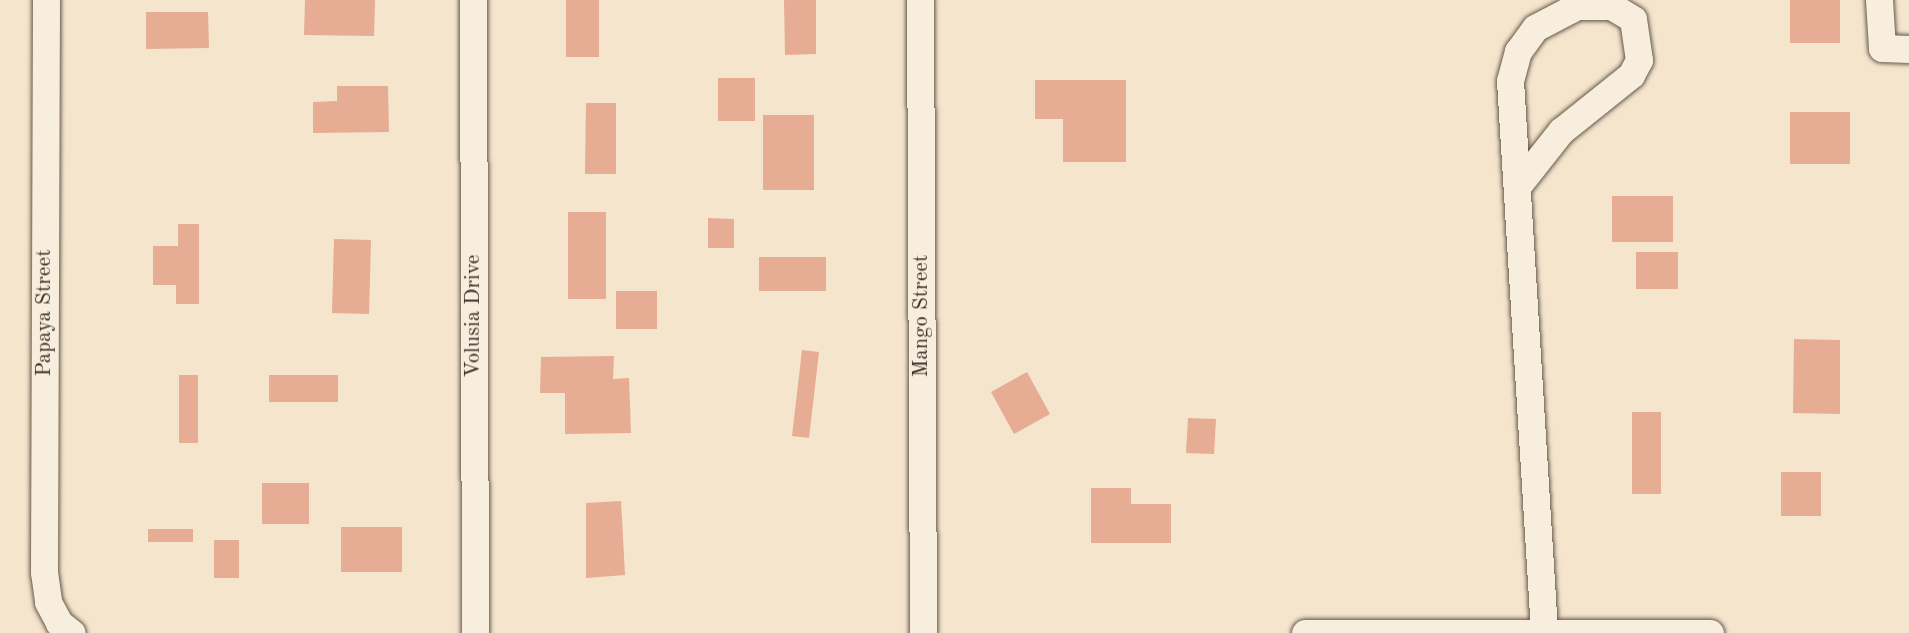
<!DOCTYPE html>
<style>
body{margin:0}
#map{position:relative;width:1909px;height:633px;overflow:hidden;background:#f4e5cc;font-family:"Old Standard TT",serif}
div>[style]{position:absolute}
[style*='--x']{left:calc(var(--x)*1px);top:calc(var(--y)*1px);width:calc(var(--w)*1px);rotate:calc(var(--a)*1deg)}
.building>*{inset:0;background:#e6ac94}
.roads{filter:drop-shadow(0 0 2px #65594c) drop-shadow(0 0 2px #65594c)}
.minor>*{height:27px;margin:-13.5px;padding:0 13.5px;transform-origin:13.5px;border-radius:13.5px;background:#f8eede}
span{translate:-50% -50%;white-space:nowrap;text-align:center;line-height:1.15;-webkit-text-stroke:4.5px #f8eede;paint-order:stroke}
.street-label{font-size:21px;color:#352a21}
</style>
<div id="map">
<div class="building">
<div style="clip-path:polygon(305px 0,375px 0,374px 36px,304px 35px)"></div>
<div style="clip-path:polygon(566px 0,599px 0,599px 57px,566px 57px)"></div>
<div style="clip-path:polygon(784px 0,816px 0,816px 54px,785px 55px)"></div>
<div style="clip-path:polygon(1790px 0,1840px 0,1840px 43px,1790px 43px)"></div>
<div style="clip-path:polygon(146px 12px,208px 12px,209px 48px,146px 49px)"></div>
<div style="clip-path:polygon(718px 78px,755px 78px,755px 121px,718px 121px)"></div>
<div style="clip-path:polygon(1035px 80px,1126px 80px,1126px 162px,1063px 162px,1063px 119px,1035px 119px)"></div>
<div style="clip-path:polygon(337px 86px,388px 86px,389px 132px,313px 133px,313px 102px,337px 101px)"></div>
<div style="clip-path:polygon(586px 103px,616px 103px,616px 174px,585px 174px)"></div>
<div style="clip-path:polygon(1790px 112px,1850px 112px,1850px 164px,1790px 164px)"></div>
<div style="clip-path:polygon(763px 115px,814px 115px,814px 190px,763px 190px)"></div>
<div style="clip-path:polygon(1612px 196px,1673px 196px,1673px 242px,1612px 242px)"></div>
<div style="clip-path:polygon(568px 212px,606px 212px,606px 299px,568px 299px)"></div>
<div style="clip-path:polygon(708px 218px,734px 219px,734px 248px,708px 248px)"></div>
<div style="clip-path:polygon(178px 224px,199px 224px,199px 304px,176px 304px,176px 285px,153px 285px,153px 246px,178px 246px)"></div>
<div style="clip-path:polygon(334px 239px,371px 240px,369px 314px,332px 313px)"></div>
<div style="clip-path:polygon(1636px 252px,1678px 252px,1678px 289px,1636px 289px)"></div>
<div style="clip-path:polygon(759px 257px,826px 257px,826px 291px,759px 291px)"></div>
<div style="clip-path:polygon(616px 291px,657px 291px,657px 329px,616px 329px)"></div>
<div style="clip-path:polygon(1794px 339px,1840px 340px,1840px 414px,1793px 413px)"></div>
<div style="clip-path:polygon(802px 350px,819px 352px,809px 438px,792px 436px)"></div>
<div style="clip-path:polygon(614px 356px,613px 379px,629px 378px,631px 433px,565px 434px,565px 393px,540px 393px,541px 357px)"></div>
<div style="clip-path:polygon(1027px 372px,1050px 414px,1014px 434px,991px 392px)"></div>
<div style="clip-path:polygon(179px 375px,198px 375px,198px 443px,179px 443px)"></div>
<div style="clip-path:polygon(269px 375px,338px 375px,338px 402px,269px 402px)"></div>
<div style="clip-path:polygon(1632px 412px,1661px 412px,1661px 494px,1632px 494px)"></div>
<div style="clip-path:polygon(1188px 418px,1216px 419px,1214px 454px,1186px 453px)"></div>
<div style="clip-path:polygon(1781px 472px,1821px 472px,1821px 516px,1781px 516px)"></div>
<div style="clip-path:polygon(262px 483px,309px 483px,309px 524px,262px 524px)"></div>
<div style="clip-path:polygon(1091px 488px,1131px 488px,1131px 504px,1171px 504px,1171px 543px,1091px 543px)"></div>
<div style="clip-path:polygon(621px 501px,625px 575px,586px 578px,586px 503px)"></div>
<div style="clip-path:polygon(341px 527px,402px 527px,402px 572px,341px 572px)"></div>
<div style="clip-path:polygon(148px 529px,193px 529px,193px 542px,148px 542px)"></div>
<div style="clip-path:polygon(214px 540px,239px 540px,239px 578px,214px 578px)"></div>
</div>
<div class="roads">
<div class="minor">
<div style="--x:46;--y:0;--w:572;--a:90.2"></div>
<div style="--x:44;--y:572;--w:30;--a:82"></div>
<div style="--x:48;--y:602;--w:24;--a:62"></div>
<div style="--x:59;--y:623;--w:16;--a:38"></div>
<div style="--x:473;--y:0;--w:633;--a:89.82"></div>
<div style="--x:920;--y:0;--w:633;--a:89.73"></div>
<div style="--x:1879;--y:0;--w:48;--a:86.4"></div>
<div style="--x:1882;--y:48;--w:27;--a:2"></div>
<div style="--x:1519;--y:184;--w:68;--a:-51.6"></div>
<div style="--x:1561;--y:131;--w:90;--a:-38.7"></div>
<div style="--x:1631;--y:75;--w:17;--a:-62"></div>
<div style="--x:1639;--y:60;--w:41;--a:-98.3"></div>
<div style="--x:1633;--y:19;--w:26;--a:-149"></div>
<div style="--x:1611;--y:6;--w:34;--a:180"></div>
<div style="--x:1577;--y:6;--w:47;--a:152.4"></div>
<div style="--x:1535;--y:28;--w:29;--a:126"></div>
<div style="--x:1518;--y:51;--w:31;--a:105"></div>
<div style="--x:1510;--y:81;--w:551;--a:86.46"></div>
<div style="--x:1305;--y:633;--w:405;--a:0"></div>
</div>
</div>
<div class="street-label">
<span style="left:45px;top:313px;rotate:-90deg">Papaya Street</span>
<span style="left:474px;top:316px;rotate:-90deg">Volusia Drive</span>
<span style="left:922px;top:316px;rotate:-90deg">Mango Street</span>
</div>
</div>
